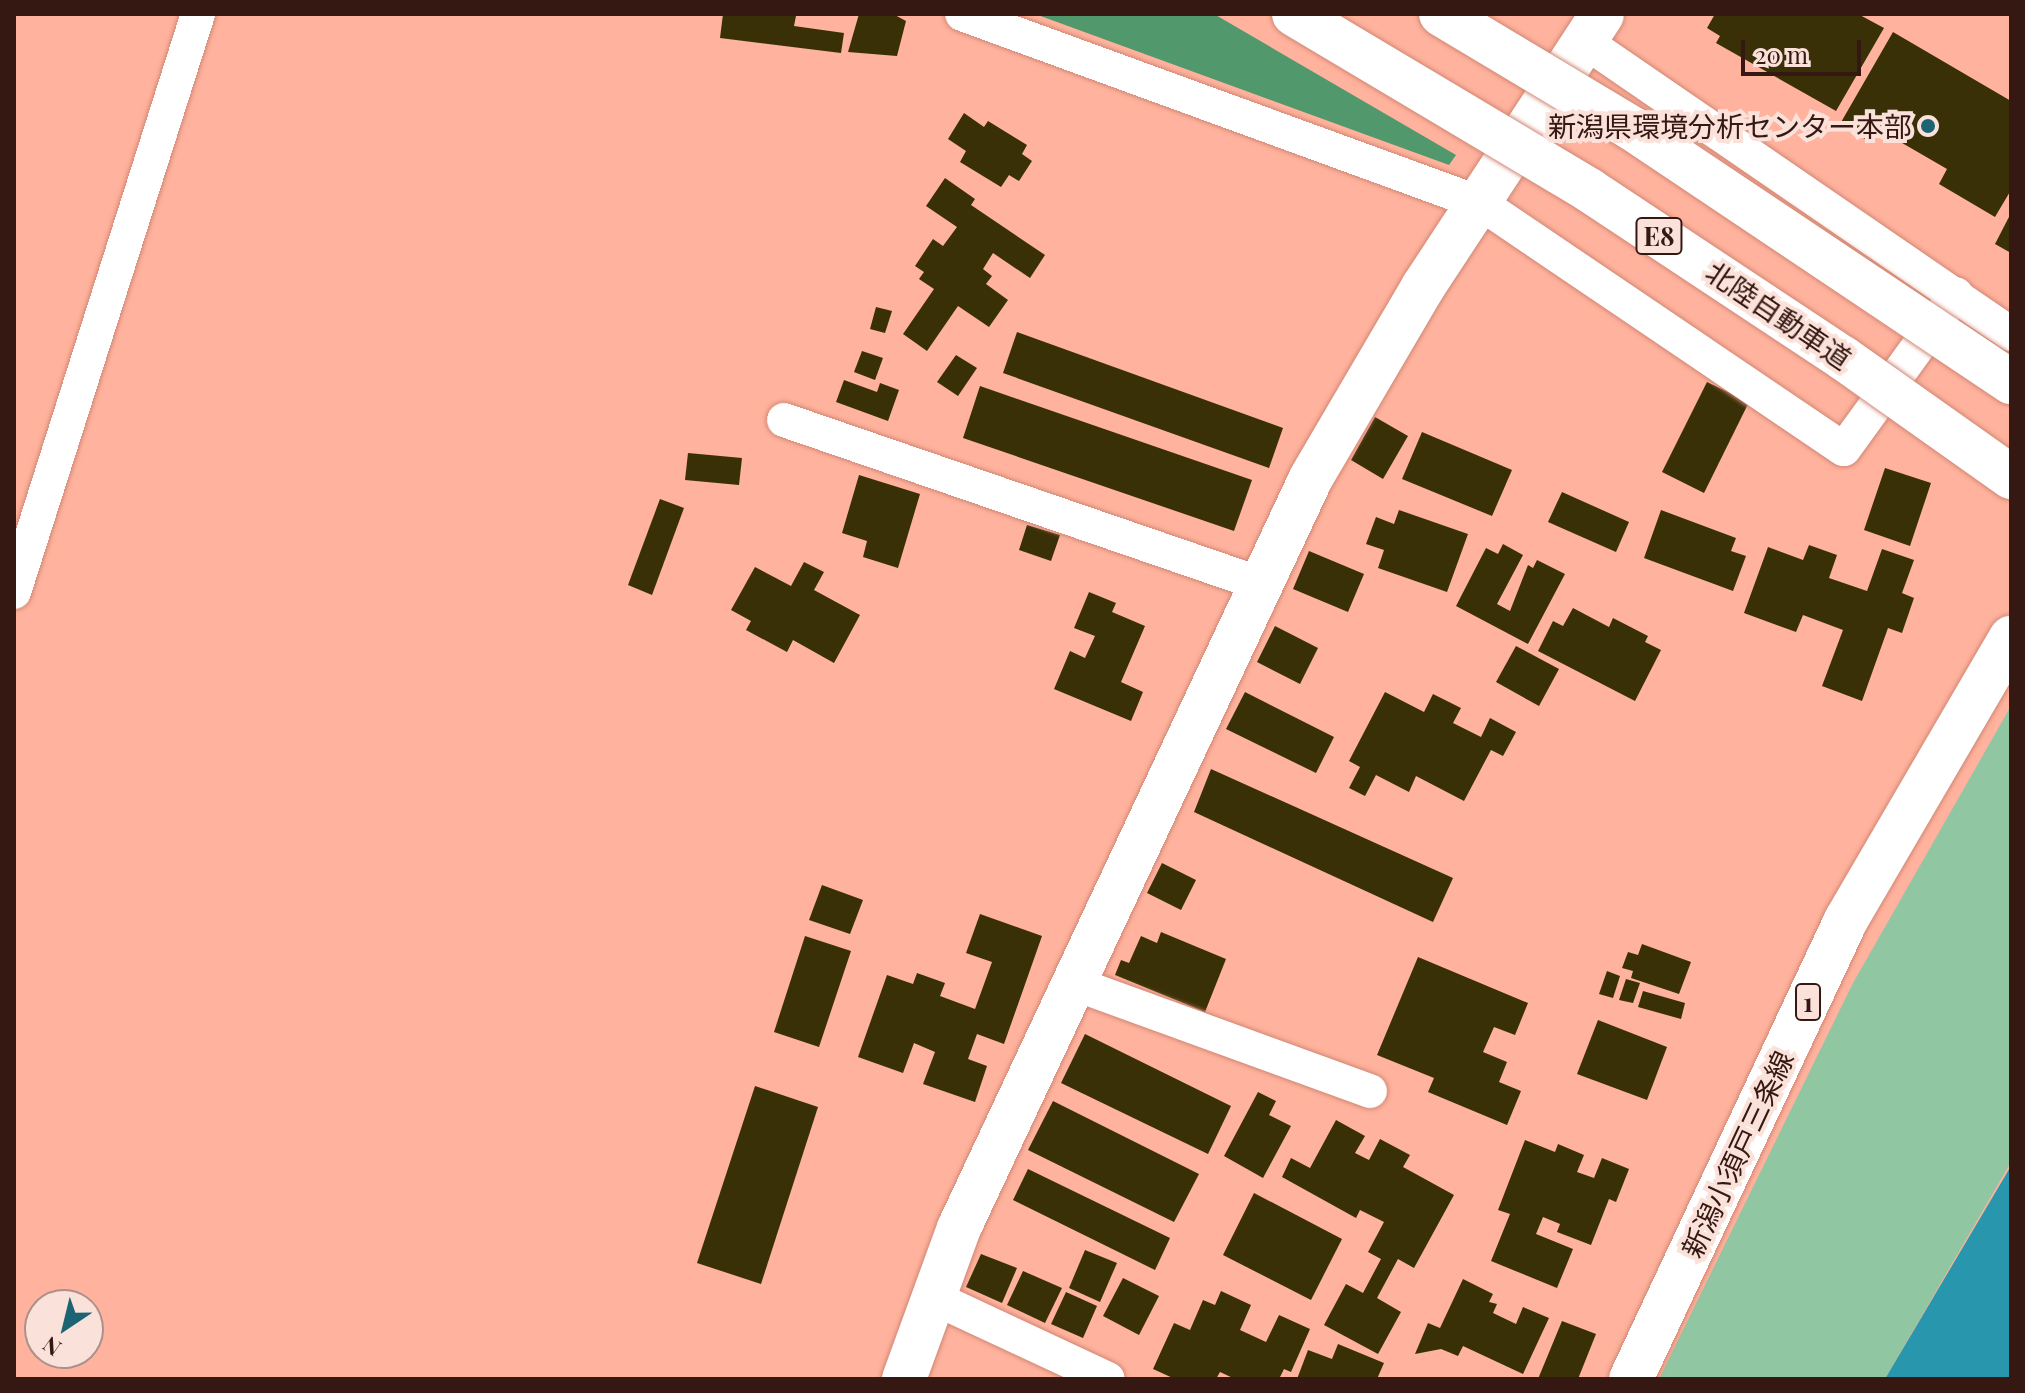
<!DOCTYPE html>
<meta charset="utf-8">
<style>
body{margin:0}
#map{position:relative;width:2025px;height:1393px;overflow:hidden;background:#ffb29d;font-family:"Playfair Display","Noto Sans JP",serif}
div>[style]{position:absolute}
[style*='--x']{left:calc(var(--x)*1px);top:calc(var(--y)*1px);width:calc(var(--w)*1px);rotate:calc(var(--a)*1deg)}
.green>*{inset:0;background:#91c6a3}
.forest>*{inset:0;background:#51996d}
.water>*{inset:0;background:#2896ad}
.building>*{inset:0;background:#393007}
.roads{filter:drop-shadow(0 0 2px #d18774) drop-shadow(0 0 2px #d18774)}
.street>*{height:34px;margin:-17px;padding:0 17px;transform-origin:17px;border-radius:17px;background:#fff}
.secondary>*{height:44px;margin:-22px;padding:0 22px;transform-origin:22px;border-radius:22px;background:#fff}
.primary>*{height:44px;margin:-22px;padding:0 22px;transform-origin:22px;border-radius:22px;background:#fff}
.bridges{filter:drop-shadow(0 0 2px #d18774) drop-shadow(0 0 2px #d18774)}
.highway-bridge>*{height:44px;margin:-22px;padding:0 22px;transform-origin:22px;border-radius:22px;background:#fff}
.dots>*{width:22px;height:22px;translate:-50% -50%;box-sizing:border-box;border:4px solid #fae2db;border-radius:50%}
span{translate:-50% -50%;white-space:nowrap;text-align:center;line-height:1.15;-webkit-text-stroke:8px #fae2db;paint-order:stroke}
.shield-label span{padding:2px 6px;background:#fae2db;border:2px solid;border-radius:6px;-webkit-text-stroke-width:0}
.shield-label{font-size:26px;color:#351811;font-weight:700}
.poi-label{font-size:28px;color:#351811}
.right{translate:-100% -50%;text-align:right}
.street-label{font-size:28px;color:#351811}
.frame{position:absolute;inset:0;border:16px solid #351811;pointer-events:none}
.north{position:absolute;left:24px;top:1289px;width:80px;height:80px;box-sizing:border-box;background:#fae2db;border:2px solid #ab918a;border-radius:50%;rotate:215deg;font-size:22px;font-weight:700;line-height:32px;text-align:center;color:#351811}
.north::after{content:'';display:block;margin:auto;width:28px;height:36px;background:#1c6473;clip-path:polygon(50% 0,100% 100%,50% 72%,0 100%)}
.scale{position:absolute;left:1741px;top:40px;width:120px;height:36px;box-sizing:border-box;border:4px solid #351811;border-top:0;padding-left:10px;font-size:24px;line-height:28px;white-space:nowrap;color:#351811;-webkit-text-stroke:6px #fae2db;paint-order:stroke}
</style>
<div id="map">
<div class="green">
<div style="clip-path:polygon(2011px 706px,2011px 1162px,1885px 1379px,1659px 1379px,1853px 983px)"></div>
</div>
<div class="forest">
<div style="clip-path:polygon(1035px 14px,1214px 14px,1456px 155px,1449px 165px)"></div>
</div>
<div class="water">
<div style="clip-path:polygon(2011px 1166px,2011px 1379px,1885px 1379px)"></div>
</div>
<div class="building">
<div style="clip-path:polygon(723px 14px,796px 16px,794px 26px,844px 33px,841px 53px,720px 38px)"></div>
<div style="clip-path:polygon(859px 14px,893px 14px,906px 21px,897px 56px,848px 52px)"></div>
<div style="clip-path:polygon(1715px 14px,1858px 14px,1884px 28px,1836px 111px,1716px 43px,1720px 36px,1707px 28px)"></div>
<div style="clip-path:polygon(1893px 32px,2011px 101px,2011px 190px,1995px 217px,1939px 184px,1947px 169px,1878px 129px,1870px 142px,1840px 124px)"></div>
<div style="clip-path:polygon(964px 113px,984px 127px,988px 121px,1027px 145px,1022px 154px,1032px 161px,1019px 181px,1009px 175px,1001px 187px,960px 162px,966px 151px,948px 139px)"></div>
<div style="clip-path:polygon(945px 178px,975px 199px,971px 205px,1045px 255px,1030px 278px,993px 253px,983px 269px,992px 276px,986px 284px,1008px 300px,989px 327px,958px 306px,927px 351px,903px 334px,934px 289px,919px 279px,924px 272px,915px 266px,933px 239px,943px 246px,957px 227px,926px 206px)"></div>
<div style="clip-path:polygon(2011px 213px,2011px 253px,1995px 244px)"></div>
<div style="clip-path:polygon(876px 307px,892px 311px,885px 333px,870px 329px)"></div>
<div style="clip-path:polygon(1017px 332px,1283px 428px,1269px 468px,1003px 373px)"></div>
<div style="clip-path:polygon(862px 351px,883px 358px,875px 380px,854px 372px)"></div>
<div style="clip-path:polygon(956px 355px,977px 368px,958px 396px,937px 382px)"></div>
<div style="clip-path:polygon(844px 380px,877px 392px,880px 383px,899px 390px,888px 421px,836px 402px)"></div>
<div style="clip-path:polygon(1707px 382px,1749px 402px,1704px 493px,1662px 472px)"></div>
<div style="clip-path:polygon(980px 386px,1252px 480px,1234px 531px,963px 438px)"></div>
<div style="clip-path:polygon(1375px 417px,1408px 436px,1383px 479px,1351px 460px)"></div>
<div style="clip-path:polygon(1422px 432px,1512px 470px,1492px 516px,1402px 479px)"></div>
<div style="clip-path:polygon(688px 453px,742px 458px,739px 485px,685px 480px)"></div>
<div style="clip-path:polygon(1885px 468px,1931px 483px,1910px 546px,1864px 530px)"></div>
<div style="clip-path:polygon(859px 475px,920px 494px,898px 568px,863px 557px,867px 541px,842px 533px)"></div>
<div style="clip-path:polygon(1562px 492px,1629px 522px,1616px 552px,1548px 522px)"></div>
<div style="clip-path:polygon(660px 499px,684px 508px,652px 595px,628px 585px)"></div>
<div style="clip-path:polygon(1399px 510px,1468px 534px,1447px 592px,1378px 568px,1384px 550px,1366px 544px,1376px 517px,1394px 524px)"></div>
<div style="clip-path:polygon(1661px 510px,1736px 538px,1731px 551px,1746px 556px,1733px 591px,1644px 558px)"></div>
<div style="clip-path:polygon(1027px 525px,1060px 535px,1051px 561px,1019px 550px)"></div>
<div style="clip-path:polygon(1503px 544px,1523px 555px,1497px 604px,1510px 611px,1528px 565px,1533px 568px,1537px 560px,1565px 574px,1528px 644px,1456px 606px,1486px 548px,1498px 554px)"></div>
<div style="clip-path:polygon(1809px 545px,1837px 555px,1829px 578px,1867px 591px,1882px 549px,1914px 560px,1902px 593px,1914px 598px,1902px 633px,1888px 628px,1862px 701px,1822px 686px,1843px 630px,1803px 615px,1796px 632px,1744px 613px,1768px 547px,1803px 560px)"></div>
<div style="clip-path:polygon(1309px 551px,1364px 574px,1348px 612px,1293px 589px)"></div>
<div style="clip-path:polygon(804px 562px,824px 572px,814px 590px,860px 615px,834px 663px,793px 640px,787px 652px,746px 630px,751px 621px,731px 610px,755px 567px,791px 586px)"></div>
<div style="clip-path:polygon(1089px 592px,1116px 603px,1112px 612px,1145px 626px,1121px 682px,1143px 692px,1131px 721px,1054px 689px,1070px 651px,1085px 658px,1095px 636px,1074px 628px)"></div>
<div style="clip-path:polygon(1573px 608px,1609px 627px,1613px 618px,1648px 636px,1645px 642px,1661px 650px,1635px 701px,1538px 651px,1553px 621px,1563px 626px)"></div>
<div style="clip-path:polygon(1275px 626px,1318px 648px,1300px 684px,1257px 662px)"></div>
<div style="clip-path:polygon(1516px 646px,1559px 669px,1539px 706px,1496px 682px)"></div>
<div style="clip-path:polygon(1245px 692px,1334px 737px,1316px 773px,1226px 729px)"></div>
<div style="clip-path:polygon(1385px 692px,1424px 712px,1433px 694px,1461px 708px,1453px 723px,1481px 737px,1490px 718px,1516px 732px,1503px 756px,1491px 750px,1464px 801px,1416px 776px,1409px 792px,1376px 775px,1365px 796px,1349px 788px,1360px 767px,1349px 761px)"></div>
<div style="clip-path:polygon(1211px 769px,1453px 878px,1433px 922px,1194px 812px)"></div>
<div style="clip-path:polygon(1162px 863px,1196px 880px,1181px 910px,1147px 893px)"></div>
<div style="clip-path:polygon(822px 885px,863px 900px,850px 934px,809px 920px)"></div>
<div style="clip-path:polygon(980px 914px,1042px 936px,1004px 1044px,977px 1034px,968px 1059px,987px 1066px,975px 1102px,923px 1084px,935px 1052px,914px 1043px,903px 1073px,858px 1057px,887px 975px,913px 984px,917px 973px,945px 983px,940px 996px,975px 1009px,992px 962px,966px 953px)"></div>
<div style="clip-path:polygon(1161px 932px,1226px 959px,1205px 1012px,1115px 975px,1121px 960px,1129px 963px,1141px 936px,1157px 943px)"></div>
<div style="clip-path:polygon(805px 936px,851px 951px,819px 1047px,774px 1032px)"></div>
<div style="clip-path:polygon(1642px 944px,1691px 962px,1679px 994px,1631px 978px,1633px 971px,1622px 968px,1628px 952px,1638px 955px)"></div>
<div style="clip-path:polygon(1418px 957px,1528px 1003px,1515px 1035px,1494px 1027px,1483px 1052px,1507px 1062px,1499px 1082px,1521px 1091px,1507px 1125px,1428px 1092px,1434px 1078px,1377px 1055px)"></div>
<div style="clip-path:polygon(1607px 971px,1620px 976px,1613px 998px,1599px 994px)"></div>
<div style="clip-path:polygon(1626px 979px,1640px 983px,1633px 1003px,1619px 1000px)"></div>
<div style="clip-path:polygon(1643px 991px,1685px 1003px,1681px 1019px,1638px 1007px)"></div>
<div style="clip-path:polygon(1598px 1020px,1667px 1047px,1647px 1100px,1577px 1074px)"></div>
<div style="clip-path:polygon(1085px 1034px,1231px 1106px,1208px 1154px,1061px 1083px)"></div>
<div style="clip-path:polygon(755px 1086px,818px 1107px,761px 1284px,697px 1263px)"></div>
<div style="clip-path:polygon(1258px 1092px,1276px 1101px,1269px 1115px,1291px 1126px,1263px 1178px,1224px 1156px)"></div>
<div style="clip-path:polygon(1053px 1101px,1199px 1174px,1174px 1222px,1028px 1150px)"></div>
<div style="clip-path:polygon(1336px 1120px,1365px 1136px,1355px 1153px,1369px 1160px,1380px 1139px,1410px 1155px,1403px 1167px,1454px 1195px,1414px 1268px,1398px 1259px,1377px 1298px,1401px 1312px,1378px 1354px,1324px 1325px,1346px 1284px,1363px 1293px,1381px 1259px,1368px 1252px,1384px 1222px,1360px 1210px,1356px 1218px,1282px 1177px,1291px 1158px,1310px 1168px)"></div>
<div style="clip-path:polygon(1525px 1140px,1555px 1152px,1558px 1144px,1584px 1155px,1577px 1172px,1594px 1178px,1602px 1158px,1629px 1169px,1616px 1202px,1609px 1199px,1591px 1245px,1557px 1232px,1560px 1224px,1543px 1217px,1536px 1234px,1573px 1249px,1557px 1288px,1491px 1261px,1510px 1214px,1498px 1210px)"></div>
<div style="clip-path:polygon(1028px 1169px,1170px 1238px,1155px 1270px,1013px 1200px)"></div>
<div style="clip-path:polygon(1254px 1193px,1342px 1239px,1311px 1300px,1223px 1255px)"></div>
<div style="clip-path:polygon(1085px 1250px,1117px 1263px,1100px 1302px,1069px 1288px)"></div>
<div style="clip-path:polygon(981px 1254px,1017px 1268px,1002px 1303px,966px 1287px)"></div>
<div style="clip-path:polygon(1023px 1271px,1062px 1288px,1045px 1323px,1007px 1305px)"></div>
<div style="clip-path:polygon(1123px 1278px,1159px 1296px,1139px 1335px,1103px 1316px)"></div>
<div style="clip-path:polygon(1463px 1279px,1493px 1294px,1489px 1302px,1497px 1304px,1493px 1313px,1516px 1324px,1523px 1307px,1549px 1318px,1523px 1374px,1463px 1346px,1458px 1356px,1441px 1349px,1415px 1354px,1428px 1323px,1440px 1328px)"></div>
<div style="clip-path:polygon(1221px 1291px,1251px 1305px,1240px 1330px,1266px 1342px,1279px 1315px,1310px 1329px,1291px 1372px,1284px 1369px,1279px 1379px,1235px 1379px,1220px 1372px,1216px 1379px,1175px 1379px,1153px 1369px,1174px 1323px,1190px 1330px,1203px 1300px,1215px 1305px)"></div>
<div style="clip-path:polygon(1066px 1292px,1097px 1306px,1083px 1338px,1051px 1324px)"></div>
<div style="clip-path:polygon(1562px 1321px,1596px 1334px,1578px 1379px,1538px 1379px)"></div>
<div style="clip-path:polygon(1338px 1344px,1384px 1363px,1377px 1379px,1297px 1379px,1308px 1350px,1332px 1359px)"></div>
</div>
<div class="roads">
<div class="street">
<div style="--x:962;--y:14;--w:551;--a:20.05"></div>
<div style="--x:1480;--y:203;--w:439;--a:34.1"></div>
<div style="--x:1844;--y:449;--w:191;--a:-54.1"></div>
<div style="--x:1584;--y:41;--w:518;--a:34.46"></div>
<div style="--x:784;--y:420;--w:504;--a:18.97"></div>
<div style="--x:14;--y:592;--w:607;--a:-72.34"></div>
<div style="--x:1073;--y:983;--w:316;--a:20"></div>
<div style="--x:930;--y:1296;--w:196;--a:25"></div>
</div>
<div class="secondary">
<div style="--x:904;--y:1379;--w:161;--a:-70"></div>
<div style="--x:959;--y:1228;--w:828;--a:-64.86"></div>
<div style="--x:1311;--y:478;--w:221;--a:-59.6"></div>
<div style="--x:1423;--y:287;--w:326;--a:-56.7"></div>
</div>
<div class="primary">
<div style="--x:1631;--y:1379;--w:507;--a:-64.9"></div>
<div style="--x:1846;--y:920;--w:327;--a:-59.7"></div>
</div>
</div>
<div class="bridges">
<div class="highway-bridge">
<div style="--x:1294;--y:14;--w:344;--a:30.8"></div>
<div style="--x:1589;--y:190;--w:305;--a:33.5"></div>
<div style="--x:1843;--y:358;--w:206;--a:35.3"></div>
<div style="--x:1441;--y:14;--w:224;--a:30.9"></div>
<div style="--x:1633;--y:129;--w:455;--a:33.8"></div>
</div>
</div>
<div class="dots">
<div style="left:1928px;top:126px;background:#1c6473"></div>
</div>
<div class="shield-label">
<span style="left:1659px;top:236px">E8</span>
<span style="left:1808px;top:1002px">1</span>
</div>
<div class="poi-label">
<span class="right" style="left:1912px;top:126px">新潟県環境分析センター本部</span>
</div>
<div class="street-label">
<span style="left:1779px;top:315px;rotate:34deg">北陸自動車道</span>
<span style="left:1737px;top:1154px;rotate:-65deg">新潟小須戸三条線</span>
</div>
<div class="frame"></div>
<div class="north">N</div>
<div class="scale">20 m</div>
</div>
